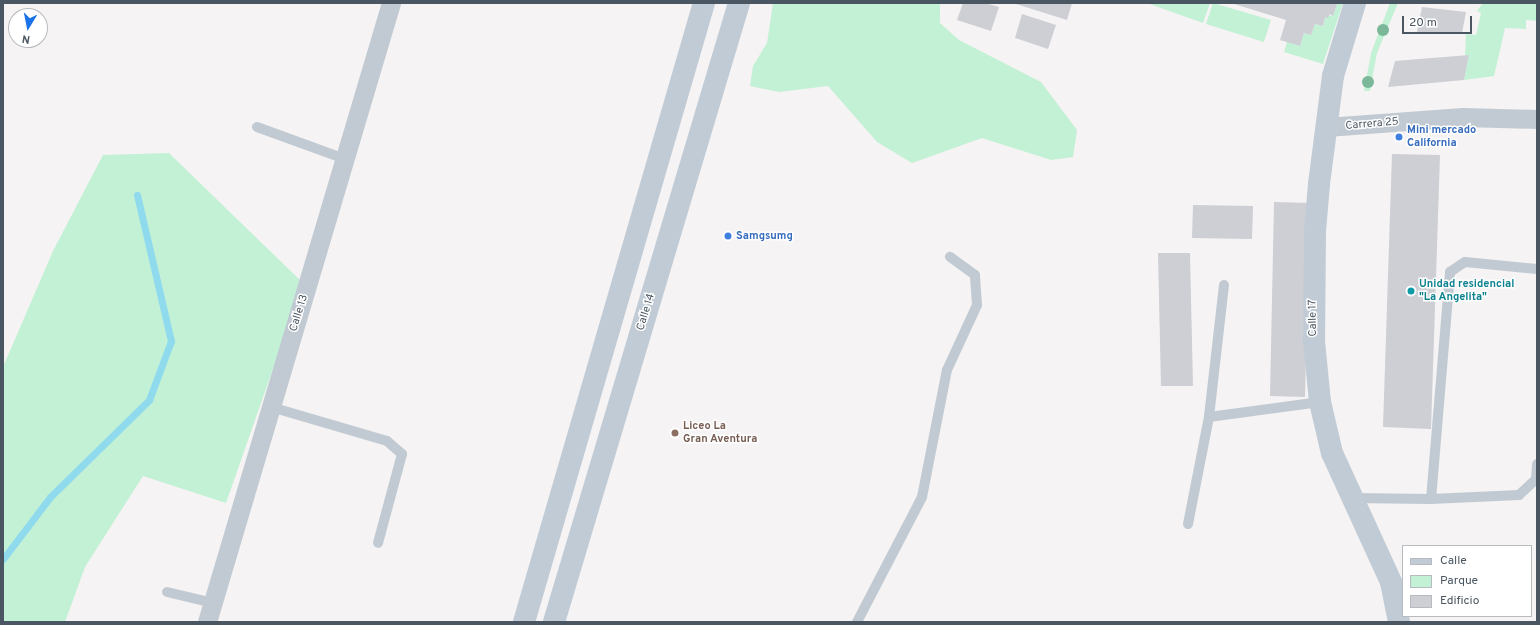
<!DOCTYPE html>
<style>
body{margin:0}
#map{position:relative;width:1540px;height:625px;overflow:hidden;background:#f5f3f3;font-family:Overpass,sans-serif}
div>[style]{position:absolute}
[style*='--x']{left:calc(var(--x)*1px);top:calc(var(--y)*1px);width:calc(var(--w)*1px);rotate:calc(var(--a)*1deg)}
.green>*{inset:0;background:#c3f1d5}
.stream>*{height:7px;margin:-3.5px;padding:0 3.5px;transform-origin:3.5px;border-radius:3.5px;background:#90daee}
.building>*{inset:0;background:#cdcfd5}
.lane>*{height:10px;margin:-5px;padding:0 5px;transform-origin:5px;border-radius:5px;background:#c1cad2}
.street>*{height:19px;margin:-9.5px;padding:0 9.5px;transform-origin:9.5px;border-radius:9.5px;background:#c1cad2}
.secondary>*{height:22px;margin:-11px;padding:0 11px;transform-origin:11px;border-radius:11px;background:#c1cbd6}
.trees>*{width:12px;height:12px;margin:-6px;border-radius:50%;background:#7bb799}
.dots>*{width:11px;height:11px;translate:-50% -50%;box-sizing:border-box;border:2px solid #fff;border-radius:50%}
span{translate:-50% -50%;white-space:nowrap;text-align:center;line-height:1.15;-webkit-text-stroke:3px #fff;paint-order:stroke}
.street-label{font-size:11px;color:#4a5661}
.shop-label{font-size:11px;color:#366cbe;font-weight:700}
.left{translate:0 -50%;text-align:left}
.culture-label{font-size:11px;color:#0d838f;font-weight:700}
.education-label{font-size:11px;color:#785e54;font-weight:700}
.frame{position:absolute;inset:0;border:4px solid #4a5661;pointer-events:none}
.legend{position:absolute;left:1402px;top:545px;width:130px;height:72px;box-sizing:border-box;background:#fff;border:1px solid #b7bbc0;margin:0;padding:5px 7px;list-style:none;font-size:12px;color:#4a5661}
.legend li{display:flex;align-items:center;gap:8px;height:20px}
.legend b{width:20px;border:1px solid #b7bbc0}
.north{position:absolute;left:8px;top:8px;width:40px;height:40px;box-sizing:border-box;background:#fff;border:1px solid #b7bbc0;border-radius:50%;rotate:190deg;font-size:11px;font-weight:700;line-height:16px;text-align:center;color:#4a5661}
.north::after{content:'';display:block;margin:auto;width:14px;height:18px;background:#1a73e8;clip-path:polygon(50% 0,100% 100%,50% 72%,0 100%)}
.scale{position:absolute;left:1402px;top:16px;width:70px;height:18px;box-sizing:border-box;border:2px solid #4a5661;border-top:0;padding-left:5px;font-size:12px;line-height:14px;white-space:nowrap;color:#4a5661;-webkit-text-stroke:3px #fff;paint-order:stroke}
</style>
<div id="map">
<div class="green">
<div style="clip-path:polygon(773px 3px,940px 3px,940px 23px,959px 40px,1041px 82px,1077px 130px,1073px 157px,1051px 160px,982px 138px,912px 163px,877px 142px,828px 86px,779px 92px,750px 86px,753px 66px,767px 43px)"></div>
<div style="clip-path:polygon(1147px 3px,1210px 3px,1203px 23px)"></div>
<div style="clip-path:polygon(1213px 3px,1271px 20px,1264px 42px,1206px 24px)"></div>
<div style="clip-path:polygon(1335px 3px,1343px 3px,1323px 64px,1284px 52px,1287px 42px,1300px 46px,1304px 33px,1311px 35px,1315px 24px,1323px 26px,1325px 17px,1333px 15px,1337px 4px)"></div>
<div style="clip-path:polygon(1390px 3px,1398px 3px,1377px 53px,1370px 91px,1364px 91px,1371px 53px)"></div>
<div style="clip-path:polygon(1483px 3px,1537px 3px,1537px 21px,1526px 20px,1526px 29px,1505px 28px,1494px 76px,1464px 80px,1469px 55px,1465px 55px,1466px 34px,1476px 35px,1481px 13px,1477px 11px)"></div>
<div style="clip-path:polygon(169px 153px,303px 283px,226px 503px,143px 476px,85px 567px,65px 622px,3px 622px,3px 367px,53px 251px,103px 155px)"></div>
</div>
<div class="stream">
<div style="--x:3;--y:559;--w:78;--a:-52.8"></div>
<div style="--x:50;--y:497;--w:139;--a:-44.4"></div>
<div style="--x:149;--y:400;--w:63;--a:-69.6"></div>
<div style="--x:171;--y:341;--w:150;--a:-103.1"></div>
</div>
<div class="building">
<div style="clip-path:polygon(963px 3px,985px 3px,999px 7px,991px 31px,957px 20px)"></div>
<div style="clip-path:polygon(1013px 3px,1072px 3px,1067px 20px)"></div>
<div style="clip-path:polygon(1231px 3px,1335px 3px,1337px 4px,1333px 16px,1330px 14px,1328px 18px,1325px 17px,1323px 26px,1315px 24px,1311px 35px,1304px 33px,1300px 46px,1280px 40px,1286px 20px)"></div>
<div style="clip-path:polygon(1422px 7px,1466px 12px,1462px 33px,1417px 32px)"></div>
<div style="clip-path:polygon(1022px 14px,1056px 25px,1048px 49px,1015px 38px)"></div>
<div style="clip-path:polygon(1469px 55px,1464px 80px,1388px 87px,1395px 61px)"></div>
<div style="clip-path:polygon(1392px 154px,1440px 155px,1431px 429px,1383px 427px)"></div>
<div style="clip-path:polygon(1274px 202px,1309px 203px,1305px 397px,1270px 396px)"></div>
<div style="clip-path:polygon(1193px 205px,1253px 206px,1252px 239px,1192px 238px)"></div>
<div style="clip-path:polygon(1158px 253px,1190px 253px,1193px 386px,1161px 386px)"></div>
</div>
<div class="lane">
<div style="--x:257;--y:127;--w:94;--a:20"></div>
<div style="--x:1224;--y:285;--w:133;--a:96.5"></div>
<div style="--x:1209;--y:417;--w:112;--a:-7.7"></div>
<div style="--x:271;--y:407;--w:121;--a:16.3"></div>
<div style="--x:387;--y:441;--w:20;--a:41"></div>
<div style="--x:402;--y:454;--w:92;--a:105.1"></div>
<div style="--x:1351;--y:498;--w:80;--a:0.7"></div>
<div style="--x:1431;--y:499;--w:88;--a:-2.6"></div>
<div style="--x:1519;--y:495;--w:23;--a:-43"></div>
<div style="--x:1536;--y:479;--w:15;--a:-86"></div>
<div style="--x:1431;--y:499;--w:228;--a:-85.2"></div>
<div style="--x:1450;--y:272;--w:18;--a:-34"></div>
<div style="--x:1465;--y:262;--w:72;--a:5.6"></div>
<div style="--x:1188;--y:524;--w:109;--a:-78.9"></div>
<div style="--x:167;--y:592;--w:47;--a:13.4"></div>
<div style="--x:857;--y:622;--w:141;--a:-62.5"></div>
<div style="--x:922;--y:497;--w:129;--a:-78.9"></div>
<div style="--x:947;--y:370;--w:72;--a:-65.2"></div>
<div style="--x:977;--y:305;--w:30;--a:-94"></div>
<div style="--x:975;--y:275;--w:31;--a:-144"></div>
</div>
<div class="street">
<div style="--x:1326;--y:127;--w:137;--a:-4.2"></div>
<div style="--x:1463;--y:117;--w:74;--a:1.5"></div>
<div style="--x:207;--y:622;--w:646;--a:-73.45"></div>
</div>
<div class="secondary">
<div style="--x:1355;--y:3;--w:76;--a:106.8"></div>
<div style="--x:1333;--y:76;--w:109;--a:97.4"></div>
<div style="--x:1319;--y:184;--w:48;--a:94.8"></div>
<div style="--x:1315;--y:232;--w:109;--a:90.5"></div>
<div style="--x:1314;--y:341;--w:61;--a:84.4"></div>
<div style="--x:1320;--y:402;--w:52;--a:76.8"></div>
<div style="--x:1332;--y:453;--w:142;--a:65.4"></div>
<div style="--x:1391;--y:582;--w:41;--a:78.7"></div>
<div style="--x:524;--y:622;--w:645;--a:-73.79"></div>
<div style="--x:554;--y:622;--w:646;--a:-73.36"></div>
</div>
<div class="trees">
<div style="left:1383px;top:30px"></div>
<div style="left:1368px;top:82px"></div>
</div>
<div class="dots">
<div style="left:1399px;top:137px;background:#3f7fe0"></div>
<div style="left:728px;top:236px;background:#3f7fe0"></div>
<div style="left:1411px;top:291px;background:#0f9aa8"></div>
<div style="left:675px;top:433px;background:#8d6e63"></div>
</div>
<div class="street-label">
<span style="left:1372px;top:124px;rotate:-5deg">Carrera 25</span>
<span style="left:646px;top:312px;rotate:-73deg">Calle 14</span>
<span style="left:299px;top:313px;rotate:-73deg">Calle 13</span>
<span style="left:1313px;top:318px;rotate:-91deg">Calle 17</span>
</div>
<div class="shop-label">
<span class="left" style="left:1407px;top:137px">Mini mercado<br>California</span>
<span class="left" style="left:736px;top:236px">Samgsumg</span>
</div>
<div class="culture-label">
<span class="left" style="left:1419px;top:291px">Unidad residencial<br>"La Angelita"</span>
</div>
<div class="education-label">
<span class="left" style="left:683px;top:433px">Liceo La<br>Gran Aventura</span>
</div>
<div class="frame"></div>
<ul class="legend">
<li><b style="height:5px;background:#c1cbd6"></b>Calle</li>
<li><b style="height:11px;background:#c3f1d5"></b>Parque</li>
<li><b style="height:11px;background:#cdcfd5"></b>Edificio</li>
</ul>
<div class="north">N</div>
<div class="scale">20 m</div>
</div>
